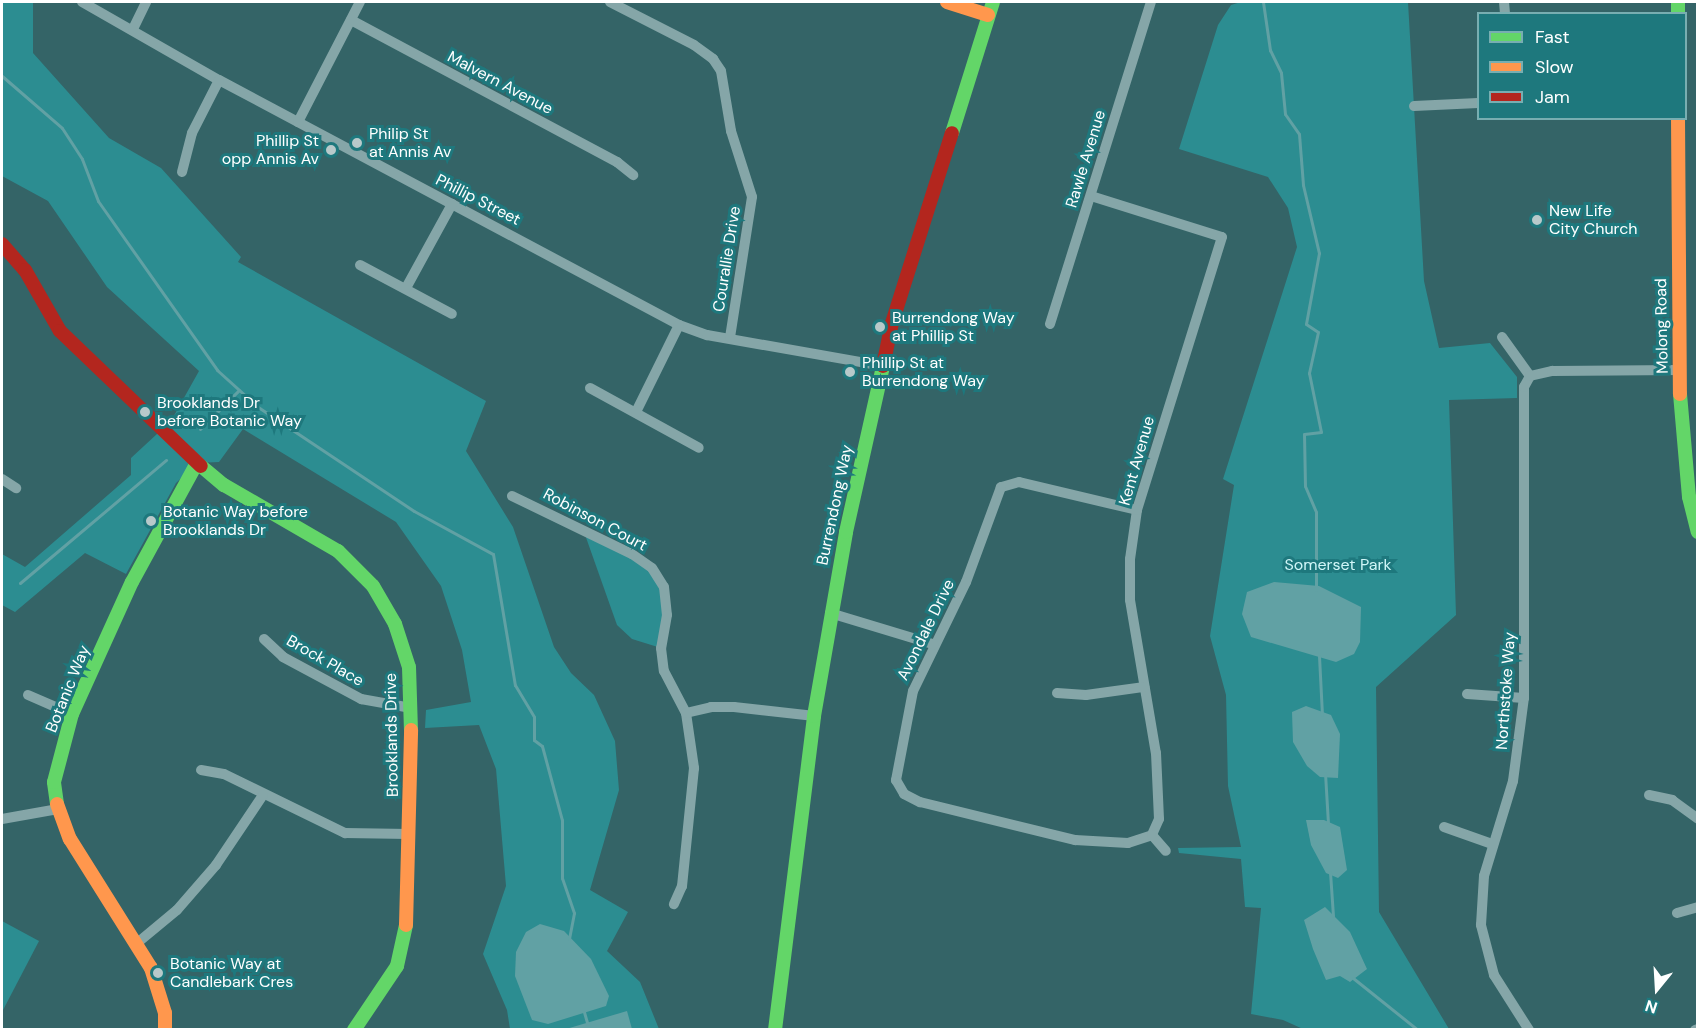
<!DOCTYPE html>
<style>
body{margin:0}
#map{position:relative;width:1699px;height:1031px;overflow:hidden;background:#346467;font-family:"DM Sans",sans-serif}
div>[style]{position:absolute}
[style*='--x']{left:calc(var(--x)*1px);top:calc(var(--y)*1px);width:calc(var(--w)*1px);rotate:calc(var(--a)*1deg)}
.green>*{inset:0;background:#2c8d91}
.water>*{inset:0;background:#61a1a4}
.stream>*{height:3px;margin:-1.5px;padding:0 1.5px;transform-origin:1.5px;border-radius:1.5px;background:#61a1a4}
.street>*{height:10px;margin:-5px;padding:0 5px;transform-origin:5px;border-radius:5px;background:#85a6a8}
.fast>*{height:14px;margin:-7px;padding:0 7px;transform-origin:7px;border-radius:7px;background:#63d668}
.slow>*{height:14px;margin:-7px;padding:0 7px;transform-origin:7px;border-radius:7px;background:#ff974d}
.jam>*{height:14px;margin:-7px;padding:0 7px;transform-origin:7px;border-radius:7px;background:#b3261e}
.dots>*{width:16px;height:16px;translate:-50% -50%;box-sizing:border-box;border:3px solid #1e787d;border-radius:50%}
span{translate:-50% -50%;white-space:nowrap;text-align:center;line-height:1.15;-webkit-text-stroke:6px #1e787d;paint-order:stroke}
.street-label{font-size:16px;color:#fff}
.poi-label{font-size:16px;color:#fff}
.left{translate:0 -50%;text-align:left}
.right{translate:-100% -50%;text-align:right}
.park-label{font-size:16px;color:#d0f6f8}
.frame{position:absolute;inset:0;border:3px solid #fff;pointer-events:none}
.legend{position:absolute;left:1477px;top:12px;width:210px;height:108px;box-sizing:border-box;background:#1e787d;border:2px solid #78aeb1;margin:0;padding:8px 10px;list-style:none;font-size:18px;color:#fff}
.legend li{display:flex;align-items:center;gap:12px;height:30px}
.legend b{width:30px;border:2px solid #78aeb1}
.north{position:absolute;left:1627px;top:959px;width:60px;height:60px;-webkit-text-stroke:4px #1e787d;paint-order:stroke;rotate:198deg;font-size:16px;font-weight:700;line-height:24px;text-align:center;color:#fff}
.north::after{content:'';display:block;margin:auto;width:21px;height:27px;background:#fff;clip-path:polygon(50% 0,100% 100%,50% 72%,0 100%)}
</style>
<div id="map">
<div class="green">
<div style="clip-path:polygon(2px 2px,33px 2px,33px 53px,109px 138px,161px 168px,241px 257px,238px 262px,486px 401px,466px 451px,513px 527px,554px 647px,571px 673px,594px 695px,615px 741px,619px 790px,590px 890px,628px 912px,607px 951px,640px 982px,659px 1029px,510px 1029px,507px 1010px,483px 954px,506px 886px,496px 769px,479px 725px,425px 728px,426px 710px,471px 702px,462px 650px,441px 586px,396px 522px,243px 429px,219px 462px,197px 463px,176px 483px,126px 574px,85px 553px,15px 612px,2px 605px,2px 554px,25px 567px,131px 475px,131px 458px,171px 421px,199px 371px,107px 287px,48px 201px,2px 176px)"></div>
<div style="clip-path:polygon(1241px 2px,1408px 2px,1424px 281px,1439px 348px,1490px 343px,1517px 377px,1517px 398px,1449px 400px,1456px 615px,1376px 687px,1379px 912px,1449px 1029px,1303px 1029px,1283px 1020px,1251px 1014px,1261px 908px,1245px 907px,1241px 859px,1179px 853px,1178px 848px,1241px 847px,1228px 786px,1226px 695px,1210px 636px,1234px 485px,1223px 479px,1297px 247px,1288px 208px,1268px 177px,1179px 149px,1218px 25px,1231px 5px)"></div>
<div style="clip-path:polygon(583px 529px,632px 554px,664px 587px,661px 648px,632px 639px,617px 625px)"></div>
<div style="clip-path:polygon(2px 921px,39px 941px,2px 1012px)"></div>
</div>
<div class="water">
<div style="clip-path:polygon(1274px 582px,1319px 586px,1361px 607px,1360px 642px,1354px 654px,1336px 662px,1251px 637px,1242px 614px,1247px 592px)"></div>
<div style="clip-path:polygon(1306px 706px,1331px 715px,1340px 734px,1338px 778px,1320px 777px,1307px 766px,1293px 742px,1292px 712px)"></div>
<div style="clip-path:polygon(1306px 820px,1324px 820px,1340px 827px,1347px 870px,1338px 878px,1326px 873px,1311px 845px)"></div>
<div style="clip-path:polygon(1325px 907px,1350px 932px,1367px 969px,1350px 982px,1340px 976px,1326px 980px,1313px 949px,1304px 920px)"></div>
<div style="clip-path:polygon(540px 924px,564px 931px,591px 959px,609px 996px,606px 1006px,548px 1024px,532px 1020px,515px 976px,516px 952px,526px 932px)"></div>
<div style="clip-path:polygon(627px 1011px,632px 1029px,566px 1029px)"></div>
</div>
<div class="stream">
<div style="--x:1263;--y:2;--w:49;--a:81.7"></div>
<div style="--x:1270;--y:50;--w:25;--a:64"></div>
<div style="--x:1281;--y:73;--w:41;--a:84.4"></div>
<div style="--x:1285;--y:114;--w:24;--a:55"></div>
<div style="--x:1299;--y:134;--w:51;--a:85.5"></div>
<div style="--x:1303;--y:185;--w:70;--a:76.8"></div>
<div style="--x:1319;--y:253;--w:72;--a:100.4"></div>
<div style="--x:1306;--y:324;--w:14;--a:34"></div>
<div style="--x:1318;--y:332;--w:42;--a:102.4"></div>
<div style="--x:1309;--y:373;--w:60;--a:78.5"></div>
<div style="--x:1321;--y:432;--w:17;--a:173"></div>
<div style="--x:1304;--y:434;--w:52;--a:88.9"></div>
<div style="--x:1305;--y:486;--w:28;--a:67"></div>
<div style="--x:1316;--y:512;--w:78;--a:90"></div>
<div style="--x:2;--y:76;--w:79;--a:40.9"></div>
<div style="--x:62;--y:128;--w:37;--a:57"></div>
<div style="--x:82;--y:159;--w:45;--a:69.1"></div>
<div style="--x:98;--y:201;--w:207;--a:54.8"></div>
<div style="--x:217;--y:370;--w:55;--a:42.1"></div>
<div style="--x:258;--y:407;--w:187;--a:33.7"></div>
<div style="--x:414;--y:511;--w:90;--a:28.6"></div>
<div style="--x:493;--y:554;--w:133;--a:80.5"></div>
<div style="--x:515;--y:685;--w:37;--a:59"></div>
<div style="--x:534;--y:717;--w:23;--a:90"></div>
<div style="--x:534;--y:740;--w:10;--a:37"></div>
<div style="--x:542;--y:746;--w:77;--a:74.9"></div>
<div style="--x:562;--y:820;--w:58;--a:90"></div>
<div style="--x:562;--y:878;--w:37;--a:71"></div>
<div style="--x:574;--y:913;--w:26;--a:101"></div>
<div style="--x:200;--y:429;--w:55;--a:-45"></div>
<div style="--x:20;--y:583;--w:191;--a:-40.1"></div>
<div style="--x:1319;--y:656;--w:59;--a:87.1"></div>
<div style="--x:1325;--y:773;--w:50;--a:86.6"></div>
<div style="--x:1330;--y:872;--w:44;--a:86.1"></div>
<div style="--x:1353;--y:978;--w:83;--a:38.7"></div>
<div style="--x:584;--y:1012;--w:19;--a:74"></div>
</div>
<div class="street">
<div style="--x:82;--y:2;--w:158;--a:29.7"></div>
<div style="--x:219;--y:80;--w:521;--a:28.04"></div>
<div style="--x:679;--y:325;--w:30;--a:20"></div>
<div style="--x:707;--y:335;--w:178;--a:10"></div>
<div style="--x:610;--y:2;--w:94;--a:27.1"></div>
<div style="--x:694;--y:45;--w:24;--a:36"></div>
<div style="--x:713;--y:59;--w:14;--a:56"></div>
<div style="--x:721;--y:71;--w:61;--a:80.5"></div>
<div style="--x:731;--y:131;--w:69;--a:72.3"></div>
<div style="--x:752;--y:197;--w:142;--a:98.9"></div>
<div style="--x:1504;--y:2;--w:12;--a:85"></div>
<div style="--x:351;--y:20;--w:302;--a:28.1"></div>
<div style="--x:617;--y:162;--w:21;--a:39"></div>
<div style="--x:133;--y:29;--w:30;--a:-64"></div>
<div style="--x:1414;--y:106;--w:64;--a:-2.7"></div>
<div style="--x:298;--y:122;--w:135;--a:-62.7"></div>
<div style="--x:182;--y:172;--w:40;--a:-75.6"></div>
<div style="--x:192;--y:133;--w:59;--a:-63"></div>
<div style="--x:1091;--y:196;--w:137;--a:17.4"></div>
<div style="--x:1222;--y:237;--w:286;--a:107.3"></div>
<div style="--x:1137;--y:510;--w:49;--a:98.1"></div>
<div style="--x:1130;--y:559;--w:41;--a:90"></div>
<div style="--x:1130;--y:600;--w:155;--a:80.4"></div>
<div style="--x:1156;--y:753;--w:66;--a:87.4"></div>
<div style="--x:1159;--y:819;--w:17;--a:114"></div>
<div style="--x:360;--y:265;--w:104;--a:28"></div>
<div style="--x:406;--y:288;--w:96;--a:-61.3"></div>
<div style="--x:1050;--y:324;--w:337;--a:-72.6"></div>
<div style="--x:1502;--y:337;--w:48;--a:54.3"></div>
<div style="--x:590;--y:388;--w:124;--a:28.8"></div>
<div style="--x:636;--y:412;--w:97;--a:-63.7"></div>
<div style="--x:2;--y:479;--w:17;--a:33"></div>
<div style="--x:512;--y:496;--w:133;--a:25.8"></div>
<div style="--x:632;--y:554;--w:24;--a:35"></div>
<div style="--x:652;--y:568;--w:22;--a:58"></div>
<div style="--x:664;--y:587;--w:28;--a:84"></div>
<div style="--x:667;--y:615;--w:34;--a:100"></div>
<div style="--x:661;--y:648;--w:23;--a:83"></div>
<div style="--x:664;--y:671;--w:47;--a:62.4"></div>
<div style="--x:686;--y:713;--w:56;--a:81.7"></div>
<div style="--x:694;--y:768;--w:119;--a:95.8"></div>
<div style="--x:682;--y:886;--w:20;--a:114"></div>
<div style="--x:1137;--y:510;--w:121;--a:-166.7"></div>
<div style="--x:1019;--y:482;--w:19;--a:164"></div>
<div style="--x:1001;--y:487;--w:101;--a:110.2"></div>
<div style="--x:966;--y:582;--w:121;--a:115.9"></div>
<div style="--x:913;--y:691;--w:91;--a:100.8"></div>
<div style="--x:896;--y:780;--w:16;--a:60"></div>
<div style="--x:904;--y:794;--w:18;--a:27"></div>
<div style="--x:920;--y:802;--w:160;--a:13.8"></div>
<div style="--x:1075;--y:840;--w:53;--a:3.2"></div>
<div style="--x:1128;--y:843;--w:25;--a:-18"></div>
<div style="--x:1152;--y:835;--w:21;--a:49"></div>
<div style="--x:830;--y:613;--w:108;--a:16.8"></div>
<div style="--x:264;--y:639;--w:26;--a:43"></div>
<div style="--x:283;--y:657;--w:89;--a:28.3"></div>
<div style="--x:361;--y:699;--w:51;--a:10.2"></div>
<div style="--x:1057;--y:693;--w:29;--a:4"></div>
<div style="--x:1086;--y:695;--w:59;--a:-7.9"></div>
<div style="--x:1467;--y:694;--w:57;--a:4"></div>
<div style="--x:28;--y:695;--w:48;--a:23.4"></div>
<div style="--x:686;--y:713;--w:26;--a:-13"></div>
<div style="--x:711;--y:707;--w:23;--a:0"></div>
<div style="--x:734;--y:707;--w:81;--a:6.4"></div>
<div style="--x:201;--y:770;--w:23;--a:10"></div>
<div style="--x:224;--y:774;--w:135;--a:26"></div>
<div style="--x:345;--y:833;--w:64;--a:0.9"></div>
<div style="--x:1649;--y:795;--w:24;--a:12"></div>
<div style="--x:1672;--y:800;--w:32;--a:36"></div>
<div style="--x:2;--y:819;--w:57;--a:-10.1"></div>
<div style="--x:1444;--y:827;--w:51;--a:19.5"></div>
<div style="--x:1677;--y:913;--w:22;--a:-16"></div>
<div style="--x:136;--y:944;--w:53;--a:-39.7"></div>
<div style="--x:177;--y:910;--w:60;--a:-49.1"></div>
<div style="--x:216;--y:865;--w:84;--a:-56.1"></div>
<div style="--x:1529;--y:1030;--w:65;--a:-122.5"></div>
<div style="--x:1494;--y:975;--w:52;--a:-104.6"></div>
<div style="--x:1481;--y:925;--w:49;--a:-86.5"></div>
<div style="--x:1484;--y:876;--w:99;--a:-73"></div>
<div style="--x:1513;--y:781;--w:84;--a:-82.5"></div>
<div style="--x:1524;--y:698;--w:311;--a:-90"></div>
<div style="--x:1524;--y:387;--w:13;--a:-61"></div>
<div style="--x:1530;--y:376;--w:23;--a:-13"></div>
<div style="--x:1552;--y:371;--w:127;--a:-0.5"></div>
<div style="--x:1695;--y:1030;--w:3;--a:-18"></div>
</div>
<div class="fast">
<div style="--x:1678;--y:2;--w:12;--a:90"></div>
<div style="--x:952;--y:133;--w:137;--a:-72.6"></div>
<div style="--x:1680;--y:394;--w:103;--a:85"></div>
<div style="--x:1689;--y:497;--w:36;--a:76"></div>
<div style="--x:201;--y:466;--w:30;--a:40"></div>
<div style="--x:224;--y:485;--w:132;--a:30.1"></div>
<div style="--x:338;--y:551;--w:49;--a:45"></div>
<div style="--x:373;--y:586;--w:44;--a:59.9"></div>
<div style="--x:395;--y:624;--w:45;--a:72"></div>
<div style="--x:409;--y:667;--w:63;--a:88.2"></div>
<div style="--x:57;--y:804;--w:22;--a:-98"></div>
<div style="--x:54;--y:782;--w:70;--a:-75.2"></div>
<div style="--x:72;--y:714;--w:145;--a:-65.6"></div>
<div style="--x:132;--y:582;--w:136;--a:-61.4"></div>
<div style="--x:354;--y:1030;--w:77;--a:-56.1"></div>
<div style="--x:397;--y:966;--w:42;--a:-77.6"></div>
<div style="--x:775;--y:1030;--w:316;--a:-82.9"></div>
<div style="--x:814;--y:716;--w:187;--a:-80.1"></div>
<div style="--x:846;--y:532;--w:170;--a:-77.4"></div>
</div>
<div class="slow">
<div style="--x:947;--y:2;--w:43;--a:17.6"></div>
<div style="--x:1678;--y:118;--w:276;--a:89.6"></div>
<div style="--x:57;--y:804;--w:37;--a:70"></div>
<div style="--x:70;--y:839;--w:152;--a:57.9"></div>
<div style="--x:151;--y:968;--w:47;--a:72.7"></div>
<div style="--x:165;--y:1013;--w:17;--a:90"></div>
<div style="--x:406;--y:925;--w:195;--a:-88.5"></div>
</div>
<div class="jam">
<div style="--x:2;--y:244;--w:35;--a:49"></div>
<div style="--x:25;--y:270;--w:70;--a:60.2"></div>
<div style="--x:60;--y:331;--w:195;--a:43.8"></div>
<div style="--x:883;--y:366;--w:44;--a:-78.2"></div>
<div style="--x:892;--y:323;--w:199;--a:-72.5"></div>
</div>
<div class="dots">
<div style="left:357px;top:143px;background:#b8c9ca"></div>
<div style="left:331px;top:150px;background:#b8c9ca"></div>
<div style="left:1537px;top:220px;background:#b8c9ca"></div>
<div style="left:880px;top:327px;background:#b8c9ca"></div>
<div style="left:850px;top:372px;background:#b8c9ca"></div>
<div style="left:145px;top:412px;background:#b8c9ca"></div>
<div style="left:151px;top:521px;background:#b8c9ca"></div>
<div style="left:158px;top:973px;background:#b8c9ca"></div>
</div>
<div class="street-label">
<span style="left:500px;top:83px;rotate:28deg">Malvern Avenue</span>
<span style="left:1086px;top:159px;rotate:-73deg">Rawle Avenue</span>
<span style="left:478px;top:200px;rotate:27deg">Phillip Street</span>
<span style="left:727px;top:259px;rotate:-81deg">Courallie Drive</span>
<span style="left:1662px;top:326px;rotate:-91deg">Molong Road</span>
<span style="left:1137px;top:461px;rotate:-74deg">Kent Avenue</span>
<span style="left:835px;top:505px;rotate:-78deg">Burrendong Way</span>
<span style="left:595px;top:520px;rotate:28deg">Robinson Court</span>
<span style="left:926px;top:630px;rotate:-64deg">Avondale Drive</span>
<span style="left:325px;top:661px;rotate:30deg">Brock Place</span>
<span style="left:68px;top:689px;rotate:-68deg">Botanic Way</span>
<span style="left:1506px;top:691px;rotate:-86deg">Northstoke Way</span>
<span style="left:392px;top:735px;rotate:-91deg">Brooklands Drive</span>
</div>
<div class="poi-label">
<span class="left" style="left:369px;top:143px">Philip St<br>at Annis Av</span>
<span class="right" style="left:319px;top:150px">Phillip St<br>opp Annis Av</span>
<span class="left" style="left:1549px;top:220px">New Life<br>City Church</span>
<span class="left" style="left:892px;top:327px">Burrendong Way<br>at Phillip St</span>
<span class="left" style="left:862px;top:372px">Phillip St at<br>Burrendong Way</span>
<span class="left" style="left:157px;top:412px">Brooklands Dr<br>before Botanic Way</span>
<span class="left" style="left:163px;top:521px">Botanic Way before<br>Brooklands Dr</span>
<span class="left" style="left:170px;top:973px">Botanic Way at<br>Candlebark Cres</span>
</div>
<div class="park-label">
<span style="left:1338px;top:565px">Somerset Park</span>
</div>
<div class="frame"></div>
<ul class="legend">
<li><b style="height:8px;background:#63d668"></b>Fast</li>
<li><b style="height:8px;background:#ff974d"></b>Slow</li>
<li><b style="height:8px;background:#b3261e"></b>Jam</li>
</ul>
<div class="north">N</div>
</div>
